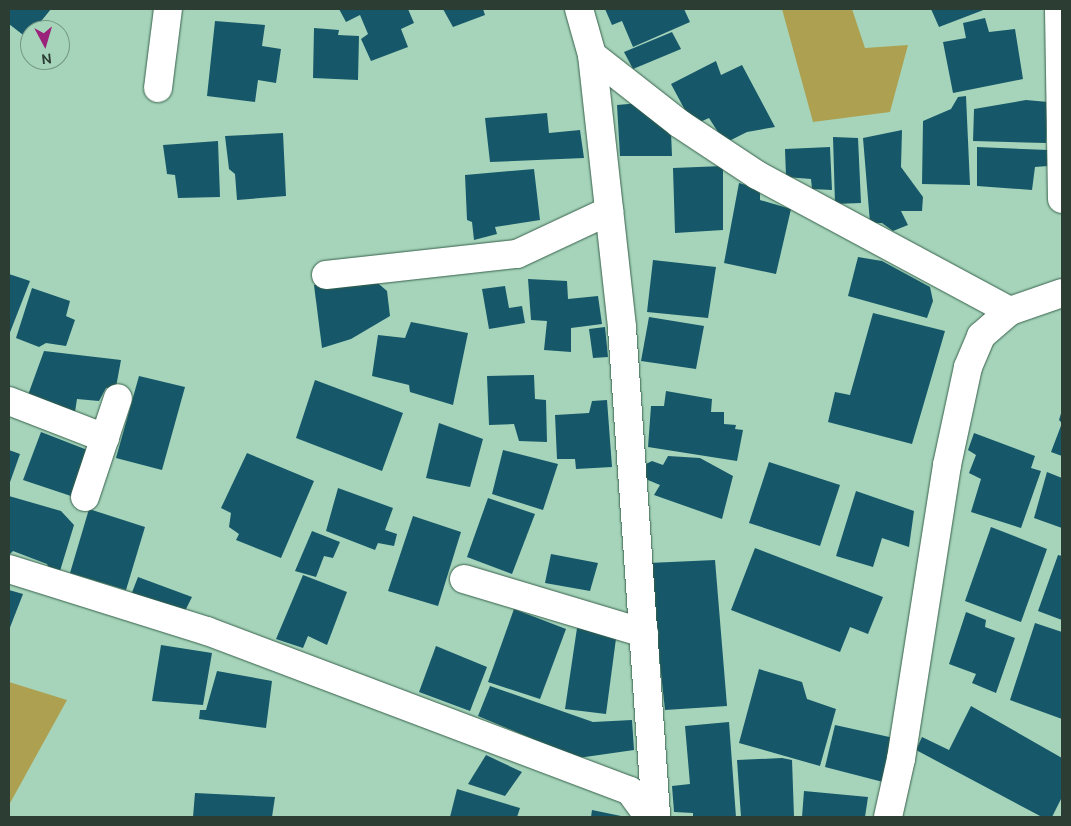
<!DOCTYPE html>
<style>
body{margin:0}
#map{position:relative;width:1071px;height:826px;overflow:hidden;background:#a6d4bb;font-family:Ubuntu,sans-serif}
div>[style]{position:absolute}
[style*='--x']{left:calc(var(--x)*1px);top:calc(var(--y)*1px);width:calc(var(--w)*1px);rotate:calc(var(--a)*1deg)}
.green>*{inset:0;background:#ada151}
.building>*{inset:0;background:#165769}
.roads{filter:drop-shadow(0 0 1px #37614b) drop-shadow(0 0 1px #37614b)}
.street>*{height:28px;margin:-14px;padding:0 14px;transform-origin:14px;border-radius:14px;background:#fff}
span{translate:-50% -50%;white-space:nowrap;text-align:center;line-height:1.15;-webkit-text-stroke:5px #a6d4bb;paint-order:stroke}
.frame{position:absolute;inset:0;border:10px solid #2c3e34;pointer-events:none}
.north{position:absolute;left:20px;top:20px;width:50px;height:50px;box-sizing:border-box;background:#a6d4bb;border:1px solid #759885;border-radius:50%;rotate:174deg;font-size:14px;font-weight:700;line-height:20px;text-align:center;color:#2c3e34}
.north::after{content:'';display:block;margin:auto;width:18px;height:22px;background:#9a227b;clip-path:polygon(50% 0,100% 100%,50% 72%,0 100%)}
</style>
<div id="map">
<div class="green">
<div style="clip-path:polygon(782px 9px,852px 9px,865px 48px,908px 45px,890px 112px,813px 122px)"></div>
<div style="clip-path:polygon(9px 682px,67px 700px,9px 805px)"></div>
</div>
<div class="building">
<div style="clip-path:polygon(9px 9px,51px 9px,34px 30px,30px 30px,27px 38px,9px 24px)"></div>
<div style="clip-path:polygon(339px 9px,408px 9px,414px 23px,401px 29px,408px 47px,371px 61px,361px 39px,368px 34px,360px 15px,346px 22px)"></div>
<div style="clip-path:polygon(443px 9px,483px 9px,485px 15px,453px 27px)"></div>
<div style="clip-path:polygon(605px 9px,684px 9px,690px 22px,633px 47px,622px 21px,612px 25px)"></div>
<div style="clip-path:polygon(931px 9px,986px 9px,939px 27px)"></div>
<div style="clip-path:polygon(985px 18px,989px 32px,1015px 29px,1023px 79px,953px 93px,943px 42px,966px 38px,963px 23px)"></div>
<div style="clip-path:polygon(215px 21px,265px 25px,262px 46px,281px 49px,276px 83px,258px 80px,255px 102px,207px 96px)"></div>
<div style="clip-path:polygon(314px 28px,339px 30px,338px 35px,359px 36px,358px 80px,313px 78px)"></div>
<div style="clip-path:polygon(672px 32px,681px 49px,633px 69px,624px 52px)"></div>
<div style="clip-path:polygon(716px 61px,721px 75px,742px 65px,775px 127px,747px 132px,725px 143px,709px 118px,693px 125px,671px 84px)"></div>
<div style="clip-path:polygon(966px 96px,970px 185px,922px 184px,923px 121px,951px 109px,958px 97px)"></div>
<div style="clip-path:polygon(1026px 100px,1048px 102px,1046px 143px,973px 141px,974px 109px)"></div>
<div style="clip-path:polygon(640px 103px,671px 132px,672px 156px,620px 156px,617px 105px)"></div>
<div style="clip-path:polygon(547px 113px,549px 133px,580px 130px,584px 158px,490px 162px,485px 118px)"></div>
<div style="clip-path:polygon(902px 130px,901px 167px,923px 197px,922px 211px,901px 211px,908px 225px,893px 231px,882px 223px,870px 223px,863px 138px)"></div>
<div style="clip-path:polygon(283px 133px,286px 196px,237px 200px,235px 174px,229px 169px,225px 136px)"></div>
<div style="clip-path:polygon(833px 137px,858px 138px,861px 203px,835px 204px)"></div>
<div style="clip-path:polygon(218px 141px,220px 197px,178px 198px,175px 175px,167px 174px,163px 145px)"></div>
<div style="clip-path:polygon(830px 147px,832px 190px,812px 189px,811px 179px,786px 177px,785px 149px)"></div>
<div style="clip-path:polygon(977px 147px,1049px 150px,1048px 166px,1035px 167px,1032px 190px,977px 186px)"></div>
<div style="clip-path:polygon(723px 166px,723px 230px,675px 233px,673px 168px)"></div>
<div style="clip-path:polygon(534px 169px,540px 220px,495px 227px,497px 234px,474px 240px,472px 222px,467px 220px,465px 175px)"></div>
<div style="clip-path:polygon(739px 183px,760px 189px,760px 200px,791px 209px,776px 274px,724px 263px)"></div>
<div style="clip-path:polygon(858px 257px,882px 261px,930px 287px,933px 301px,927px 318px,848px 296px)"></div>
<div style="clip-path:polygon(653px 260px,716px 267px,708px 318px,647px 312px)"></div>
<div style="clip-path:polygon(9px 274px,30px 281px,9px 335px)"></div>
<div style="clip-path:polygon(373px 279px,387px 291px,390px 316px,351px 339px,322px 348px,314px 285px)"></div>
<div style="clip-path:polygon(528px 279px,567px 281px,568px 299px,598px 296px,602px 324px,571px 328px,571px 352px,544px 350px,547px 321px,531px 320px)"></div>
<div style="clip-path:polygon(505px 286px,509px 308px,522px 306px,525px 323px,489px 329px,482px 289px)"></div>
<div style="clip-path:polygon(32px 288px,70px 301px,66px 316px,75px 320px,66px 346px,46px 343px,39px 347px,16px 338px)"></div>
<div style="clip-path:polygon(873px 313px,945px 331px,912px 444px,828px 422px,835px 392px,850px 395px)"></div>
<div style="clip-path:polygon(649px 317px,704px 326px,696px 369px,641px 361px)"></div>
<div style="clip-path:polygon(411px 322px,468px 333px,453px 405px,410px 392px,409px 385px,372px 376px,378px 335px,405px 338px)"></div>
<div style="clip-path:polygon(605px 327px,608px 357px,593px 358px,589px 329px)"></div>
<div style="clip-path:polygon(44px 351px,121px 360px,116px 387px,106px 388px,99px 401px,77px 399px,75px 412px,28px 395px)"></div>
<div style="clip-path:polygon(534px 375px,535px 399px,546px 400px,547px 442px,519px 441px,514px 424px,489px 425px,487px 376px)"></div>
<div style="clip-path:polygon(139px 376px,185px 387px,162px 470px,116px 458px)"></div>
<div style="clip-path:polygon(315px 380px,403px 413px,382px 471px,296px 438px)"></div>
<div style="clip-path:polygon(666px 391px,712px 399px,711px 412px,724px 412px,724px 424px,736px 425px,735px 429px,743px 430px,737px 461px,648px 447px,651px 406px,664px 406px)"></div>
<div style="clip-path:polygon(607px 400px,612px 467px,576px 469px,575px 459px,557px 459px,555px 415px,589px 413px,592px 401px)"></div>
<div style="clip-path:polygon(1062px 410px,1062px 456px,1051px 452px,1062px 423px,1059px 420px)"></div>
<div style="clip-path:polygon(439px 423px,483px 439px,470px 487px,426px 478px)"></div>
<div style="clip-path:polygon(41px 432px,90px 451px,71px 496px,23px 480px)"></div>
<div style="clip-path:polygon(974px 433px,1035px 456px,1031px 468px,1041px 471px,1021px 528px,971px 512px,981px 479px,969px 473px,976px 455px,968px 450px)"></div>
<div style="clip-path:polygon(9px 450px,20px 454px,9px 485px)"></div>
<div style="clip-path:polygon(503px 450px,558px 464px,543px 510px,492px 494px)"></div>
<div style="clip-path:polygon(247px 453px,314px 481px,281px 558px,236px 540px,239px 534px,229px 527px,231px 513px,221px 508px)"></div>
<div style="clip-path:polygon(668px 456px,700px 458px,733px 476px,722px 519px,654px 495px,660px 485px,643px 478px,642px 466px,652px 461px,663px 465px)"></div>
<div style="clip-path:polygon(769px 462px,840px 485px,820px 546px,749px 523px)"></div>
<div style="clip-path:polygon(1047px 472px,1062px 478px,1062px 528px,1034px 518px)"></div>
<div style="clip-path:polygon(338px 488px,393px 508px,385px 530px,397px 534px,394px 546px,378px 543px,375px 550px,326px 531px)"></div>
<div style="clip-path:polygon(856px 491px,914px 511px,909px 547px,882px 538px,873px 567px,836px 556px)"></div>
<div style="clip-path:polygon(9px 496px,61px 511px,74px 525px,60px 571px,49px 569px,47px 564px,13px 551px,9px 555px)"></div>
<div style="clip-path:polygon(488px 498px,535px 514px,512px 574px,467px 557px)"></div>
<div style="clip-path:polygon(89px 509px,145px 527px,126px 590px,70px 573px)"></div>
<div style="clip-path:polygon(413px 516px,461px 532px,438px 606px,388px 591px)"></div>
<div style="clip-path:polygon(991px 527px,1047px 549px,1021px 622px,965px 601px)"></div>
<div style="clip-path:polygon(312px 531px,340px 542px,333px 558px,324px 556px,316px 577px,295px 571px)"></div>
<div style="clip-path:polygon(755px 548px,883px 597px,868px 634px,850px 627px,840px 652px,731px 610px)"></div>
<div style="clip-path:polygon(551px 554px,598px 563px,590px 591px,545px 583px)"></div>
<div style="clip-path:polygon(1058px 555px,1062px 556px,1062px 620px,1038px 611px)"></div>
<div style="clip-path:polygon(715px 560px,727px 706px,665px 710px,649px 563px)"></div>
<div style="clip-path:polygon(303px 575px,347px 592px,327px 645px,308px 636px,303px 648px,276px 639px)"></div>
<div style="clip-path:polygon(138px 577px,192px 597px,184px 613px,131px 595px)"></div>
<div style="clip-path:polygon(9px 590px,23px 594px,9px 630px)"></div>
<div style="clip-path:polygon(514px 609px,566px 629px,540px 699px,488px 682px)"></div>
<div style="clip-path:polygon(966px 612px,986px 620px,985px 627px,1015px 638px,996px 693px,972px 683px,976px 674px,949px 664px)"></div>
<div style="clip-path:polygon(1035px 623px,1062px 632px,1062px 719px,1010px 700px)"></div>
<div style="clip-path:polygon(577px 628px,617px 631px,606px 714px,565px 709px)"></div>
<div style="clip-path:polygon(161px 645px,212px 653px,203px 705px,152px 701px)"></div>
<div style="clip-path:polygon(436px 646px,487px 667px,470px 711px,419px 692px)"></div>
<div style="clip-path:polygon(759px 669px,802px 682px,807px 699px,836px 709px,820px 766px,739px 743px)"></div>
<div style="clip-path:polygon(217px 671px,272px 681px,266px 728px,199px 719px,200px 710px,206px 710px)"></div>
<div style="clip-path:polygon(490px 686px,593px 722px,632px 720px,634px 750px,578px 758px,478px 716px)"></div>
<div style="clip-path:polygon(971px 706px,1062px 758px,1062px 797px,1052px 817px,1042px 817px,916px 750px,922px 737px,949px 750px)"></div>
<div style="clip-path:polygon(729px 722px,736px 817px,693px 817px,693px 813px,674px 812px,672px 786px,690px 784px,685px 726px)"></div>
<div style="clip-path:polygon(835px 725px,894px 738px,883px 782px,825px 767px)"></div>
<div style="clip-path:polygon(486px 755px,522px 772px,505px 796px,468px 784px)"></div>
<div style="clip-path:polygon(782px 758px,792px 760px,794px 816px,741px 817px,737px 760px)"></div>
<div style="clip-path:polygon(457px 789px,520px 808px,517px 817px,450px 817px)"></div>
<div style="clip-path:polygon(804px 791px,868px 797px,865px 817px,802px 817px)"></div>
<div style="clip-path:polygon(195px 793px,275px 797px,272px 817px,193px 817px)"></div>
<div style="clip-path:polygon(592px 810px,621px 816px,621px 817px,591px 817px)"></div>
</div>
<div class="roads">
<div class="street">
<div style="--x:579;--y:9;--w:48;--a:74.2"></div>
<div style="--x:592;--y:55;--w:275;--a:83.7"></div>
<div style="--x:622;--y:328;--w:490;--a:86"></div>
<div style="--x:1059;--y:9;--w:190;--a:89.1"></div>
<div style="--x:592;--y:55;--w:112;--a:38.1"></div>
<div style="--x:680;--y:124;--w:92;--a:33.5"></div>
<div style="--x:757;--y:175;--w:287;--a:28.3"></div>
<div style="--x:158;--y:88;--w:80;--a:-82.8"></div>
<div style="--x:326;--y:275;--w:192;--a:-6.3"></div>
<div style="--x:517;--y:254;--w:102;--a:-25.1"></div>
<div style="--x:9;--y:401;--w:103;--a:21.1"></div>
<div style="--x:85;--y:497;--w:104;--a:-71.6"></div>
<div style="--x:9;--y:569;--w:207;--a:17.4"></div>
<div style="--x:207;--y:631;--w:452;--a:20.7"></div>
<div style="--x:630;--y:791;--w:32;--a:54"></div>
<div style="--x:464;--y:579;--w:188;--a:16.7"></div>
<div style="--x:888;--y:817;--w:59;--a:-77.4"></div>
<div style="--x:901;--y:759;--w:298;--a:-81.1"></div>
<div style="--x:947;--y:465;--w:100;--a:-77.9"></div>
<div style="--x:968;--y:367;--w:34;--a:-67"></div>
<div style="--x:981;--y:336;--w:38;--a:-41"></div>
<div style="--x:1010;--y:311;--w:55;--a:-19.1"></div>
</div>
</div>
<div class="frame"></div>
<div class="north">N</div>
</div>
